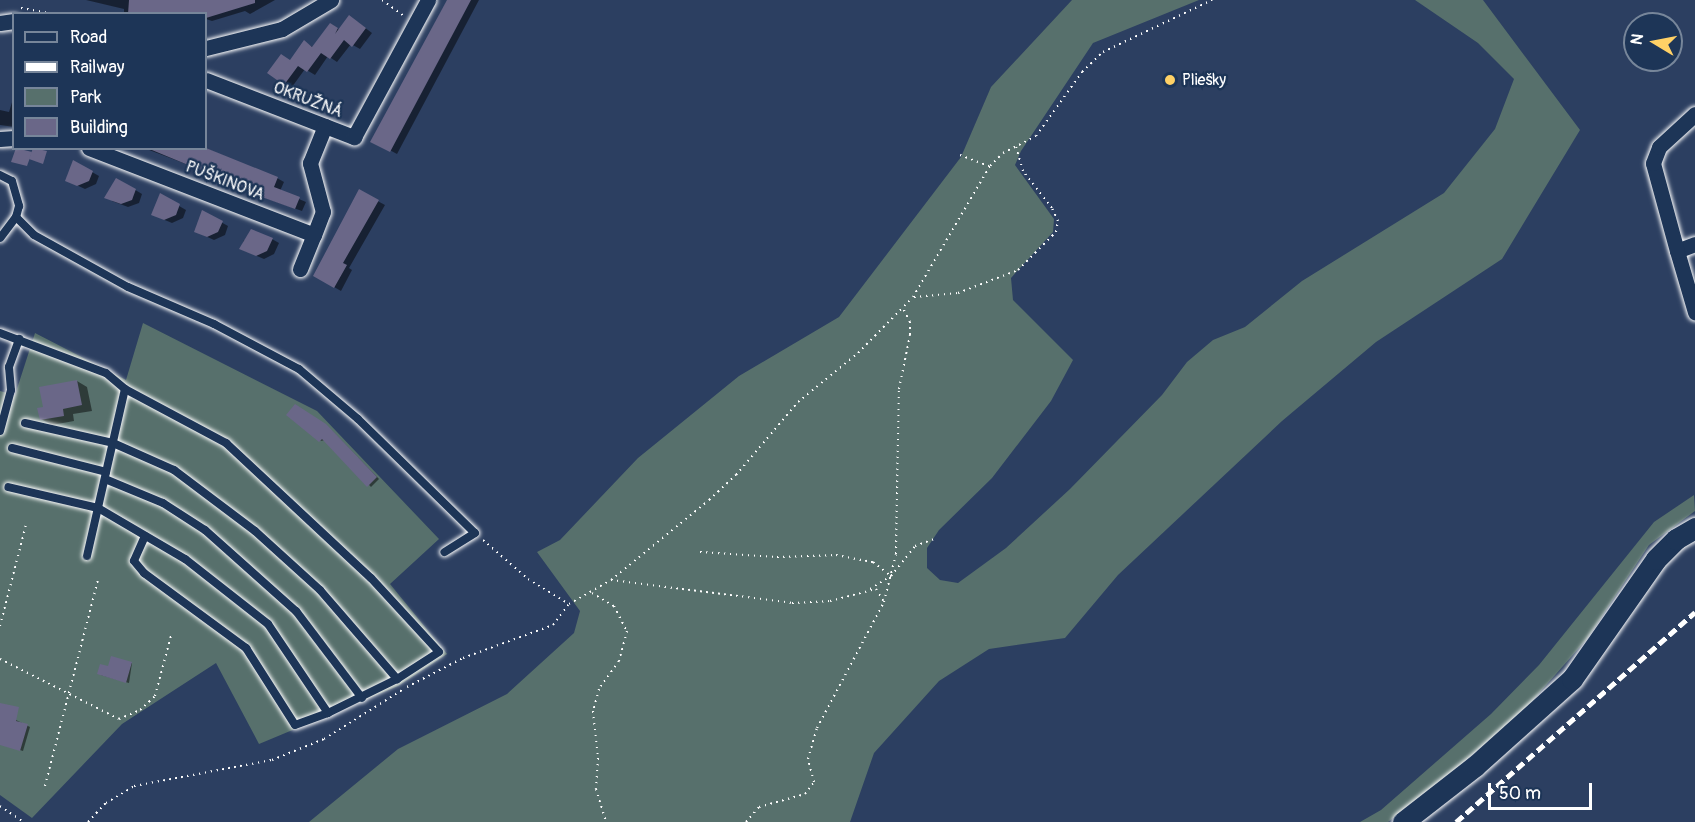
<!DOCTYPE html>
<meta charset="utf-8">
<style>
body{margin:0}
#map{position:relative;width:1695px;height:822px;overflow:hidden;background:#2c3f61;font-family:Pangolin,sans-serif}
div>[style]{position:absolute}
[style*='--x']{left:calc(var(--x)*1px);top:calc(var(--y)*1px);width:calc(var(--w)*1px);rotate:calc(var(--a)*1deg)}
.green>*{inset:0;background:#57706c}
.shadow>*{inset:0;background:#0007}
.building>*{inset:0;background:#6a6788}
.path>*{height:2px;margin-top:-1px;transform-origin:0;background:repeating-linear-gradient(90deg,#fff 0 1.5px,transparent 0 6px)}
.roads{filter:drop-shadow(0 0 2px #fff) drop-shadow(0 0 2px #fff)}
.service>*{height:8px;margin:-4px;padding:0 4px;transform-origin:4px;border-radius:4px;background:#1d3557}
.minor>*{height:15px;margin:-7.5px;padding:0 7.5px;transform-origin:7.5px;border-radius:7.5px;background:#1d3557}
.secondary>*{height:21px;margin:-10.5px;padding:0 10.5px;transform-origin:10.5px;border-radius:10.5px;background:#1d3557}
.rail>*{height:4.5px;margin-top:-2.25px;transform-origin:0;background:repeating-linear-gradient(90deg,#fff 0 9px,transparent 0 13.5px)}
.dots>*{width:16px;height:16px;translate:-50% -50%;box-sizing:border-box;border:3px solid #1d3557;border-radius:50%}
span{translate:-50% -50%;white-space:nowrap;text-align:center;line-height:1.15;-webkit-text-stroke:5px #1d3557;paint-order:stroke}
.poi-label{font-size:16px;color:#fff}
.left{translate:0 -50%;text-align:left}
.street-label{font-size:16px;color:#fff}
.legend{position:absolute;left:12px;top:12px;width:195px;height:138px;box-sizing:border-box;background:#1d3557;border:2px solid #77869a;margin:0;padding:8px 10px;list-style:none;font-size:18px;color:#fff}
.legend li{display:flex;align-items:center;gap:12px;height:30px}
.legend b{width:30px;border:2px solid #77869a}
.north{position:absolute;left:1623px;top:12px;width:60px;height:60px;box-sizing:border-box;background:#1d3557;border:2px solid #77869a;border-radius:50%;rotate:280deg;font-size:16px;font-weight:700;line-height:24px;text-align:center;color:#fff}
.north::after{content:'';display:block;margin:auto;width:21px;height:27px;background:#ffd166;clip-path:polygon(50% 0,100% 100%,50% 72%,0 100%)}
.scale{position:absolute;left:1488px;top:783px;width:104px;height:27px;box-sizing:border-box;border:3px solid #fff;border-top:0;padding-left:8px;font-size:18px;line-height:21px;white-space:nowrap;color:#fff;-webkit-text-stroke:4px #1d3557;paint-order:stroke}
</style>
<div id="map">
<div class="green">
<div style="clip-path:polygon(1072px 0,1199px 0,1093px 43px,1021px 151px,1015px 165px,1054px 219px,1053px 232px,1011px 278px,1013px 300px,1073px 360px,1051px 401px,992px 478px,939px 530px,927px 548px,927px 568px,940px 580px,958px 583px,1006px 548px,1070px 489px,1162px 395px,1187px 362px,1213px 340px,1245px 327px,1302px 281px,1444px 193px,1495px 129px,1514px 79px,1478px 43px,1415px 0,1483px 0,1580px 130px,1502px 259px,1376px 342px,1282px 421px,1118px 575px,1065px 638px,989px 649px,939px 681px,874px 753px,850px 822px,309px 822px,398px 749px,507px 694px,574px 633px,580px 611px,537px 552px,560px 540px,638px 458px,739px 376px,839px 317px,961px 157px,991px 87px)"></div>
<div style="clip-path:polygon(143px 323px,317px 411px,439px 539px,390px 584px,447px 654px,398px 686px,259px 744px,216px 663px,122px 724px,32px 818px,0 795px,0 391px,15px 395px,35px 333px,126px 380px)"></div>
<div style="clip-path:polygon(1694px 495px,1695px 511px,1649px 545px,1587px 639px,1525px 709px,1434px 788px,1388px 822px,1360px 822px,1381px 810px,1491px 714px,1539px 665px,1654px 522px)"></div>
</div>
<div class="shadow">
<div style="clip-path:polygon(86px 0,275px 0,250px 14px,245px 11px,212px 21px,206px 19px,206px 14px,124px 14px,124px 9px)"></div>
<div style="clip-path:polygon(448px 0,479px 0,397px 154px,373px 141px)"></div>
<div style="clip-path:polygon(356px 21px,372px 33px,360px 49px,351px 44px,337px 62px,328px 56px,315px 75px,305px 69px,292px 87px,269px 72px,290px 61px,305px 42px,314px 48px,331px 24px,340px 30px)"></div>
<div style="clip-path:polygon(13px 99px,14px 127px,0 125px,0 110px,9px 112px)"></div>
<div style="clip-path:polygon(144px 148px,205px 148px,277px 178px,284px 182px,280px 191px,306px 202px,302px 211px,217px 181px,212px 174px)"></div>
<div style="clip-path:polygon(92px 172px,99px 176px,96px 184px,85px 189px,72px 183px)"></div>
<div style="clip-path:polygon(117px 179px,142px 194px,139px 203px,128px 207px,112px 201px)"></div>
<div style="clip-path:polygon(359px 191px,385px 205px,349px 268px,352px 270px,341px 291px,315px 276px)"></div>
<div style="clip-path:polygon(160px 195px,186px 210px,183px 218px,172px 223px,160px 218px)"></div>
<div style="clip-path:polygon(203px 212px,228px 226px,225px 235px,214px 240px,203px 235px)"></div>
<div style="clip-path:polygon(272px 239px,279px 243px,274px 254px,264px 259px,241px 249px,244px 240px)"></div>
<div style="clip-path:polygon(77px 381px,87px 387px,92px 411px,73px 414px,74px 421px,52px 425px,41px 419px,44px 408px)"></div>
<div style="clip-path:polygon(329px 428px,379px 479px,371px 487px,326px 440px,320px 441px)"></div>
<div style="clip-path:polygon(132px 663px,129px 683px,101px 675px,109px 668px)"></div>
<div style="clip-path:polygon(2px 713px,30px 727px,23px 751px,0 744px)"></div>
</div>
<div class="building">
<div style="clip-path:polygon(129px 0,255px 0,255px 3px,206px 18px,206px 14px,128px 14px)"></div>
<div style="clip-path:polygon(447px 0,471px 0,390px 152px,370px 142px)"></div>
<div style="clip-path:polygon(349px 15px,366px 28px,352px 47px,344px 40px,330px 59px,321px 53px,307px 72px,298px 66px,284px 85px,267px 73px,281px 54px,290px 60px,304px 40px,312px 47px,330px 23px,338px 28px,335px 34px)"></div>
<div style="clip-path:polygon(16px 148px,32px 152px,27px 166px,11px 162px)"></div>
<div style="clip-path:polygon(33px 148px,47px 151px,43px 164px,29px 159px)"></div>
<div style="clip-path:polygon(147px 148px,206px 148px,278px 177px,274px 187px,300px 197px,295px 209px,209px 178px,210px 174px)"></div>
<div style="clip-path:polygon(73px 160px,93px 171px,89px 181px,77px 186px,65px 181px)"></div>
<div style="clip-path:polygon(116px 178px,136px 189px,132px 200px,121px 204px,104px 198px)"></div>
<div style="clip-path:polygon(359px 189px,379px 200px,343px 263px,347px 265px,334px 288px,313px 276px)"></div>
<div style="clip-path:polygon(160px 193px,180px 204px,176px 215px,164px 220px,151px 215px)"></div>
<div style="clip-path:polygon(202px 210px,223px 221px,218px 232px,207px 237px,194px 232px)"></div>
<div style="clip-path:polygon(251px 229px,273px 238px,267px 251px,256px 256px,239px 249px)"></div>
<div style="clip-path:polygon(77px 380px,82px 405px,63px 409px,64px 416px,40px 420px,37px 408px,43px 407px,39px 387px)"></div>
<div style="clip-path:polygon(295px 404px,326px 424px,377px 477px,367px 487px,322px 439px,319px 442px,286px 415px)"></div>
<div style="clip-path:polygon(111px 656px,132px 662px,126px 683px,97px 674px,100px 664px,108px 666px)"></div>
<div style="clip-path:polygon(0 703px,19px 707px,16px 721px,28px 724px,20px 751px,0 745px)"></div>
</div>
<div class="path">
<div style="--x:382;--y:0;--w:27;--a:36"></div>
<div style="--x:21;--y:8;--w:36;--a:10"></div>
<div style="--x:960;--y:155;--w:31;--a:21"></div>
<div style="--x:914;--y:297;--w:44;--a:-5.2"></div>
<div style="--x:958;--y:293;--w:64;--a:-21"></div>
<div style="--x:1018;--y:270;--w:54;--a:-45"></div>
<div style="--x:1056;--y:232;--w:11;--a:-80"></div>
<div style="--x:1058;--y:221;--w:14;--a:-115"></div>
<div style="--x:1052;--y:208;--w:47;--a:-128.1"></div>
<div style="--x:1023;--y:171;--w:25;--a:-106"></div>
<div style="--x:483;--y:540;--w:60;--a:40.9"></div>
<div style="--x:528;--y:579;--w:48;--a:31.4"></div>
<div style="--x:700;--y:552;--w:77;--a:3.7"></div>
<div style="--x:777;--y:557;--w:59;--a:-1.9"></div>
<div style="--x:836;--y:555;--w:38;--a:11"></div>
<div style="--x:873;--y:562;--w:23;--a:38"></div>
<div style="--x:611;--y:580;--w:182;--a:7.2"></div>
<div style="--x:792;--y:603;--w:38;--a:-3"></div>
<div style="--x:830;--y:601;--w:48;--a:-14.6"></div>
<div style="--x:876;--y:589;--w:15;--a:58"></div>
<div style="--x:870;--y:589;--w:25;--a:-32"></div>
<div style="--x:891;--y:576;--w:38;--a:-51"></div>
<div style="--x:915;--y:546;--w:20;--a:-20"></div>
<div style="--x:592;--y:593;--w:26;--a:31"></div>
<div style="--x:614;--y:606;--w:28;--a:63"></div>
<div style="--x:627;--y:631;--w:31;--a:105"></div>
<div style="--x:619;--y:661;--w:34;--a:126"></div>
<div style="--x:599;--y:689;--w:23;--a:105"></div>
<div style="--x:593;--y:711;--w:47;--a:83.9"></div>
<div style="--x:598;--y:758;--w:31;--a:94"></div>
<div style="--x:596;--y:789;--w:34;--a:73"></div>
<div style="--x:0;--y:626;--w:104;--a:-75.6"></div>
<div style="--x:0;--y:659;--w:133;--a:26.8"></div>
<div style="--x:119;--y:719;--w:23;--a:-23"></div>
<div style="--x:140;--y:710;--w:21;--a:-43"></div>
<div style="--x:155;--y:696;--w:62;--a:-75.1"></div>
<div style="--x:407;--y:687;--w:63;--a:-27.4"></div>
<div style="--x:463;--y:658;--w:96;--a:-20.1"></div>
<div style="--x:553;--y:625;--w:26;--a:-53"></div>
<div style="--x:569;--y:604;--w:48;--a:-29.7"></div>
<div style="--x:611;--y:580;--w:127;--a:-39.2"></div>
<div style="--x:709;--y:500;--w:37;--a:-43"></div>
<div style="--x:736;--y:475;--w:96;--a:-49.7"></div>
<div style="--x:798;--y:402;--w:77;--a:-39.2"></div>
<div style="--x:858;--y:353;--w:78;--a:-45.5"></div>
<div style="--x:913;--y:297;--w:152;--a:-59.6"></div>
<div style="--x:990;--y:166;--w:18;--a:-45"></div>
<div style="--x:1003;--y:153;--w:37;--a:-27"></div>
<div style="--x:1036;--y:136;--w:79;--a:-54.3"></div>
<div style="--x:1082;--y:72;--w:29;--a:-44"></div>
<div style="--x:1103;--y:52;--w:121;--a:-25.5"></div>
<div style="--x:45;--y:786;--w:213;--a:-75.6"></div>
<div style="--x:0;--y:806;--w:29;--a:34"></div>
<div style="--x:88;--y:822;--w:26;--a:-47"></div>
<div style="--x:106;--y:803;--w:33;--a:-31"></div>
<div style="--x:134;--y:786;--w:140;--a:-10.7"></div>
<div style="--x:272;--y:760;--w:56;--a:-22"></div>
<div style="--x:324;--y:739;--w:92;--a:-32.1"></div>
<div style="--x:746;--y:822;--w:20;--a:-49"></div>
<div style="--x:759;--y:807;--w:48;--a:-15.8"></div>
<div style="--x:805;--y:794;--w:15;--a:-53"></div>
<div style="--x:814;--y:782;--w:24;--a:-105"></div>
<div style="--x:808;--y:759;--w:32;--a:-74"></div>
<div style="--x:817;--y:728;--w:143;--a:-62"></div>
<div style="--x:884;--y:602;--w:49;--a:-76"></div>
<div style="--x:896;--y:554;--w:165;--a:-89"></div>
<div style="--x:899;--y:389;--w:55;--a:-78.5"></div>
<div style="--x:910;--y:335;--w:13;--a:-90"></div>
<div style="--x:910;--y:322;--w:16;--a:-117"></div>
</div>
<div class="roads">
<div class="service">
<div style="--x:0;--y:175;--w:13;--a:27"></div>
<div style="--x:12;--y:181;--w:26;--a:74"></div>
<div style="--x:19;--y:206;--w:11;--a:105"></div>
<div style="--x:16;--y:217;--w:26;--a:127"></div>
<div style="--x:16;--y:217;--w:25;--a:45"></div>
<div style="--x:34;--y:235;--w:107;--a:29"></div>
<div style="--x:128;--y:287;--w:94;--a:23.3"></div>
<div style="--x:214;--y:324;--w:96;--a:27.9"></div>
<div style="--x:299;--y:369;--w:77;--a:40.3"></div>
<div style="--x:358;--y:419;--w:163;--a:44.3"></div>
<div style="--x:475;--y:533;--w:36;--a:148"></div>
<div style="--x:0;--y:333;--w:113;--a:20.7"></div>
<div style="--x:106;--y:373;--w:25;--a:40"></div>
<div style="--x:125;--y:389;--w:115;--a:28.1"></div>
<div style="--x:226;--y:443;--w:198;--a:43"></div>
<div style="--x:371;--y:578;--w:100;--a:47.4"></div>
<div style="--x:439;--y:652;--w:50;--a:147.3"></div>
<div style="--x:397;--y:679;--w:77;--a:153.8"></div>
<div style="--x:328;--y:713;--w:107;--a:-124"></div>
<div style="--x:268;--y:624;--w:105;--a:-141.9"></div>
<div style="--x:185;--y:559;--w:101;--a:-149.6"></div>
<div style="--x:98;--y:508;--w:92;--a:-166.9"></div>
<div style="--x:25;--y:423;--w:90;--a:12.8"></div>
<div style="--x:113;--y:443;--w:67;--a:23.9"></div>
<div style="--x:174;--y:470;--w:101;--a:37"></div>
<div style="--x:255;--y:531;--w:88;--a:42.2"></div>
<div style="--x:320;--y:590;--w:118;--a:49.1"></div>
<div style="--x:0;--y:431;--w:42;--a:-75"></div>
<div style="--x:11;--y:390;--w:23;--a:-95"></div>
<div style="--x:9;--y:367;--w:30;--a:-70"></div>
<div style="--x:12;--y:448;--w:97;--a:14.3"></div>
<div style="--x:105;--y:479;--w:63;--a:22.5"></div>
<div style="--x:163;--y:503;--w:50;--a:32.7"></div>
<div style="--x:205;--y:530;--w:122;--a:41.7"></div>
<div style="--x:296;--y:611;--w:109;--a:52.8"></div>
<div style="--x:145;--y:536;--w:27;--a:114"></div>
<div style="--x:134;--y:561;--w:16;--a:50"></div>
<div style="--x:144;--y:573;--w:127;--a:36.3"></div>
<div style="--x:246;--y:648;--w:91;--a:57.5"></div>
<div style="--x:295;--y:725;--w:35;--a:-20"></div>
<div style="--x:87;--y:556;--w:171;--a:-77.2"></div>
</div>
<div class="minor">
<div style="--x:0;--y:23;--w:14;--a:-8"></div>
<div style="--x:206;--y:48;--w:78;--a:-14"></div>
<div style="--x:282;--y:29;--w:57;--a:-30.6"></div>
<div style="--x:206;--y:80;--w:159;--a:21.1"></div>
<div style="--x:354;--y:137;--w:156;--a:-61.6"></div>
<div style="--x:0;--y:139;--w:14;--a:-4"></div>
<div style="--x:89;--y:148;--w:241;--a:21.1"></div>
<div style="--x:314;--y:235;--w:25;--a:-69"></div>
<div style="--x:323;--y:212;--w:51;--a:-104.9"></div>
<div style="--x:310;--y:163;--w:40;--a:-68"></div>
<div style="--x:1695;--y:244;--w:19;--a:159"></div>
<div style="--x:1677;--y:251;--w:64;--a:73.6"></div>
<div style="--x:1677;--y:251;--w:91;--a:-105.3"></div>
<div style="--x:1653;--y:163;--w:17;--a:-69"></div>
<div style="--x:1659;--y:147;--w:49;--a:-42.5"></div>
<div style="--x:300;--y:269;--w:37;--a:-68"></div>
</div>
<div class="secondary">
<div style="--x:1403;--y:822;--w:91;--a:-37.9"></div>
<div style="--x:1475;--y:766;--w:130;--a:-41.9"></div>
<div style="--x:1572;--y:679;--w:146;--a:-55"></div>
<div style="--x:1656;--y:559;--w:28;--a:-45"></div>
<div style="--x:1676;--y:539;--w:22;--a:-30"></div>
</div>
</div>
<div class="rail">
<div style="--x:1456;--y:822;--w:318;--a:-41.3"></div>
</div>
<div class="dots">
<div style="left:1170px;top:80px;background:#ffd166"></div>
</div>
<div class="poi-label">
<span class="left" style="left:1182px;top:80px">Pliešky</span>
</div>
<div class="street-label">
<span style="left:308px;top:100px;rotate:21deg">OKRUŽNÁ</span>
<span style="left:225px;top:181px;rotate:21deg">PUŠKINOVA</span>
</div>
<ul class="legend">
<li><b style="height:8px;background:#1d3557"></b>Road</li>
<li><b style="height:8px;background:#fff"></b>Railway</li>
<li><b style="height:16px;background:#57706c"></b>Park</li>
<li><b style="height:16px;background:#6a6788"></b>Building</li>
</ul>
<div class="north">N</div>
<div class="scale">50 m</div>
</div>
